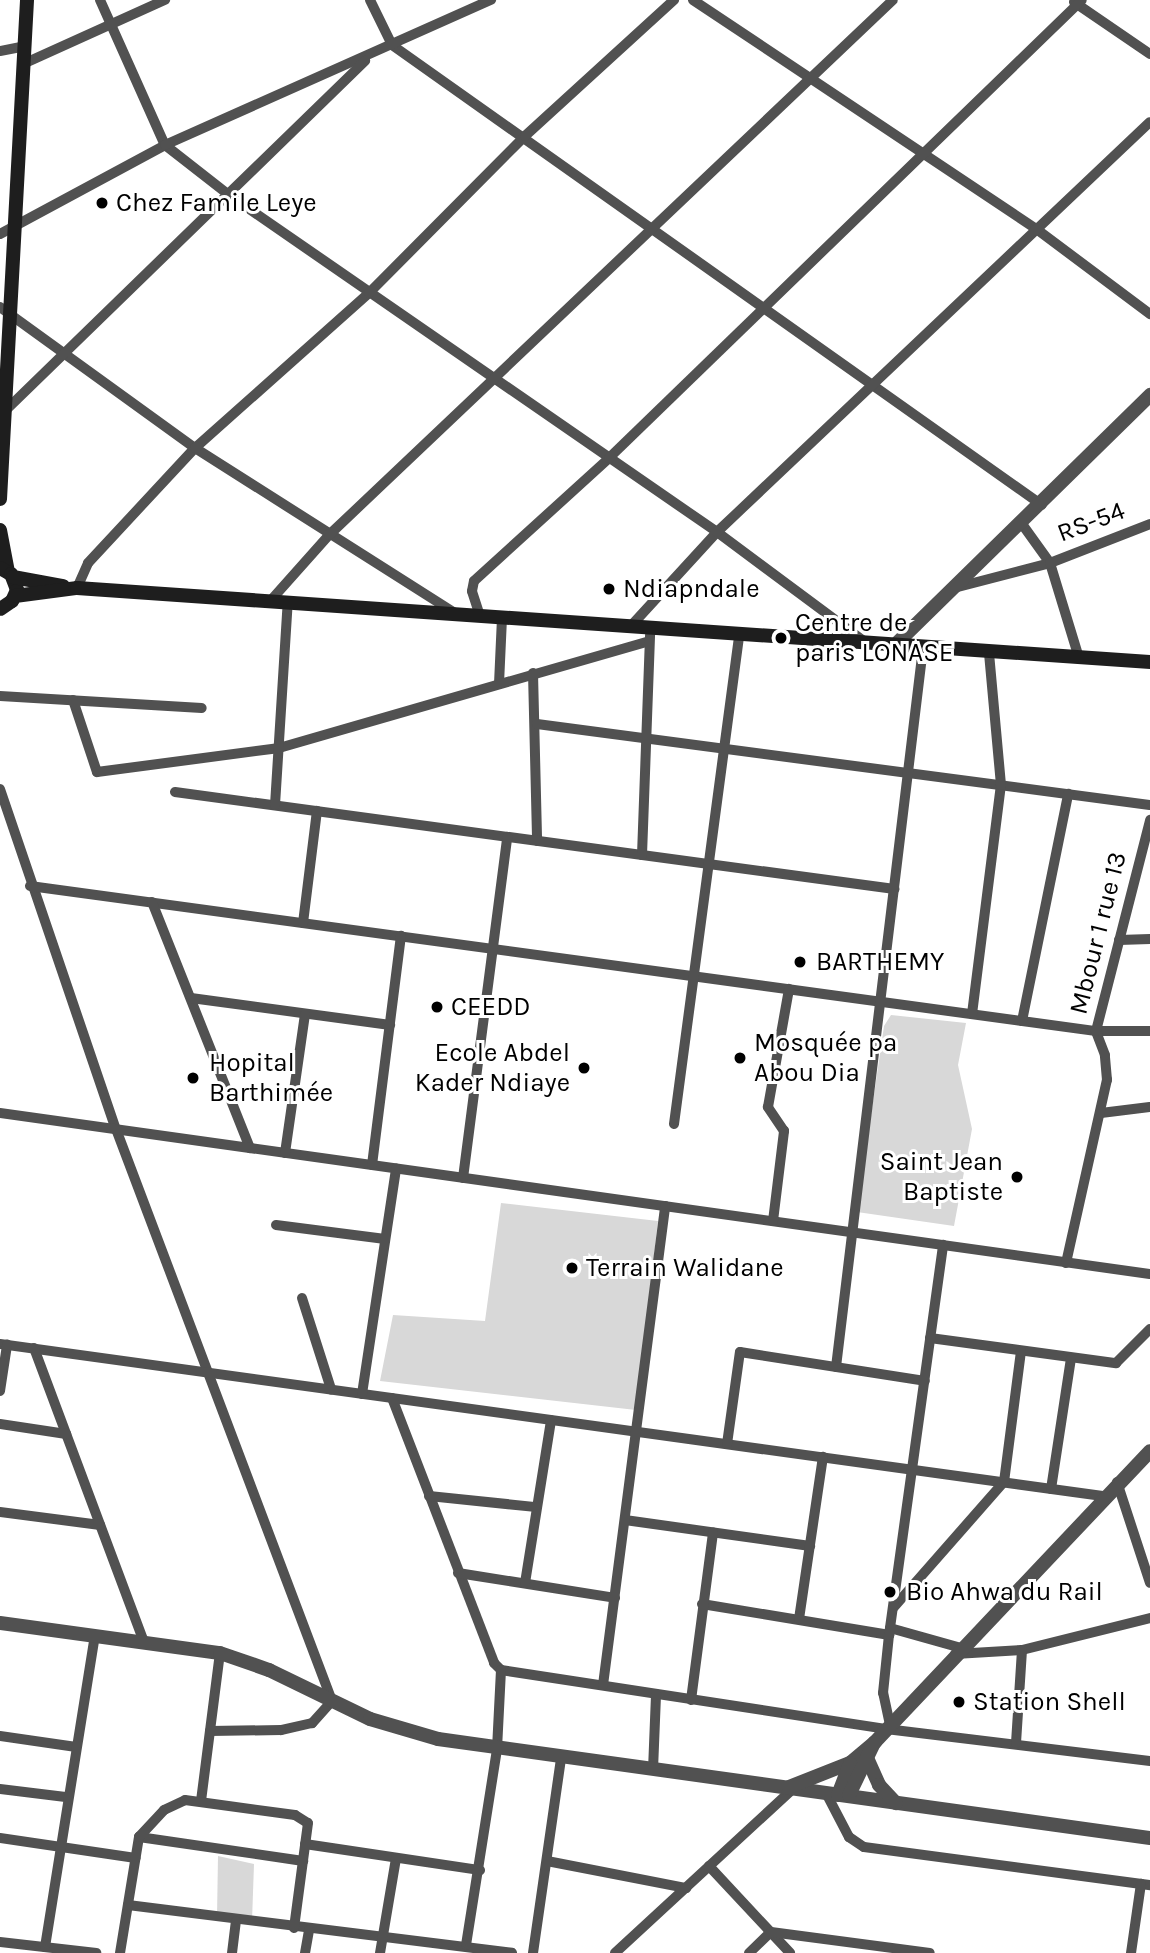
<!DOCTYPE html>
<meta charset="utf-8">
<style>
body{margin:0}
#map{position:relative;width:1150px;height:1953px;overflow:hidden;background:#fff;font-family:Karla,sans-serif}
div>[style]{position:absolute}
[style*='--x']{left:calc(var(--x)*1px);top:calc(var(--y)*1px);width:calc(var(--w)*1px);rotate:calc(var(--a)*1deg)}
.green>*{inset:0;background:#d8d8d8}
.minor>*{height:10px;margin:-5px;padding:0 5px;transform-origin:5px;border-radius:5px;background:#515151}
.tertiary>*{height:14px;margin:-7px;padding:0 7px;transform-origin:7px;border-radius:7px;background:#515151}
.secondary>*{height:14px;margin:-7px;padding:0 7px;transform-origin:7px;border-radius:7px;background:#1e1e1e}
.dots>*{width:19px;height:19px;translate:-50% -50%;box-sizing:border-box;border:4px solid #fff;border-radius:50%}
span{translate:-50% -50%;white-space:nowrap;text-align:center;line-height:1.15;-webkit-text-stroke:6px #fff;paint-order:stroke}
.poi-label{font-size:26px;color:#000}
.left{translate:0 -50%;text-align:left}
.right{translate:-100% -50%;text-align:right}
.street-label{font-size:26px;color:#000}
</style>
<div id="map">
<div class="green">
<div style="clip-path:polygon(891px 1015px,966px 1023px,958px 1065px,972px 1129px,954px 1226px,857px 1212px,884px 1026px)"></div>
<div style="clip-path:polygon(501px 1203px,658px 1221px,636px 1410px,380px 1381px,393px 1315px,485px 1321px)"></div>
<div style="clip-path:polygon(218px 1856px,254px 1864px,252px 1921px,217px 1917px)"></div>
</div>
<div class="minor">
<div style="--x:100;--y:0;--w:159;--a:65.9"></div>
<div style="--x:165;--y:145;--w:81;--a:38"></div>
<div style="--x:229;--y:195;--w:593;--a:34.63"></div>
<div style="--x:717;--y:532;--w:184;--a:36.6"></div>
<div style="--x:370;--y:0;--w:50;--a:63.9"></div>
<div style="--x:392;--y:45;--w:796;--a:35.29"></div>
<div style="--x:693;--y:0;--w:411;--a:33.7"></div>
<div style="--x:1035;--y:228;--w:144;--a:36.8"></div>
<div style="--x:1074;--y:2;--w:92;--a:34.4"></div>
<div style="--x:0;--y:51;--w:25;--a:-11"></div>
<div style="--x:23;--y:64;--w:156;--a:-24.3"></div>
<div style="--x:0;--y:234;--w:187;--a:-28.3"></div>
<div style="--x:165;--y:145;--w:357;--a:-24"></div>
<div style="--x:0;--y:307;--w:241;--a:35.9"></div>
<div style="--x:195;--y:448;--w:310;--a:32.4"></div>
<div style="--x:6;--y:410;--w:501;--a:-44.19"></div>
<div style="--x:1022;--y:524;--w:48;--a:54.3"></div>
<div style="--x:1050;--y:563;--w:99;--a:73"></div>
<div style="--x:77;--y:588;--w:27;--a:-66"></div>
<div style="--x:88;--y:563;--w:157;--a:-47.1"></div>
<div style="--x:195;--y:448;--w:233;--a:-41.7"></div>
<div style="--x:369;--y:293;--w:221;--a:-45.2"></div>
<div style="--x:525;--y:136;--w:202;--a:-42.4"></div>
<div style="--x:954;--y:588;--w:99;--a:-14.6"></div>
<div style="--x:1050;--y:563;--w:107;--a:-21.3"></div>
<div style="--x:272;--y:599;--w:86;--a:-48.3"></div>
<div style="--x:329;--y:535;--w:777;--a:-43.49"></div>
<div style="--x:480;--y:616;--w:26;--a:-108"></div>
<div style="--x:472;--y:591;--w:10;--a:-79"></div>
<div style="--x:474;--y:581;--w:183;--a:-42.3"></div>
<div style="--x:609;--y:458;--w:658;--a:-44.08"></div>
<div style="--x:630;--y:627;--w:129;--a:-47.5"></div>
<div style="--x:717;--y:532;--w:596;--a:-43.44"></div>
<div style="--x:533;--y:673;--w:168;--a:88.6"></div>
<div style="--x:499;--y:684;--w:67;--a:-87.4"></div>
<div style="--x:0;--y:696;--w:202;--a:3.4"></div>
<div style="--x:73;--y:700;--w:76;--a:71.6"></div>
<div style="--x:97;--y:772;--w:184;--a:-7.5"></div>
<div style="--x:279;--y:748;--w:385;--a:-16.1"></div>
<div style="--x:537;--y:724;--w:618;--a:7.53"></div>
<div style="--x:0;--y:789;--w:359;--a:71.2"></div>
<div style="--x:116;--y:1129;--w:611;--a:69.31"></div>
<div style="--x:332;--y:1701;--w:30;--a:132"></div>
<div style="--x:312;--y:1723;--w:32;--a:167"></div>
<div style="--x:281;--y:1730;--w:71;--a:179.2"></div>
<div style="--x:175;--y:792;--w:726;--a:7.68"></div>
<div style="--x:275;--y:805;--w:204;--a:-86.4"></div>
<div style="--x:642;--y:855;--w:221;--a:-87.9"></div>
<div style="--x:30;--y:886;--w:1076;--a:7.75"></div>
<div style="--x:1096;--y:1031;--w:54;--a:0"></div>
<div style="--x:152;--y:902;--w:265;--a:68.3"></div>
<div style="--x:303;--y:923;--w:113;--a:-82.9"></div>
<div style="--x:1119;--y:940;--w:31;--a:-2"></div>
<div style="--x:191;--y:998;--w:201;--a:7.7"></div>
<div style="--x:972;--y:1014;--w:231;--a:-82.8"></div>
<div style="--x:1001;--y:785;--w:132;--a:-95.2"></div>
<div style="--x:1022;--y:1021;--w:232;--a:-78.5"></div>
<div style="--x:0;--y:1113;--w:1161;--a:7.97"></div>
<div style="--x:1101;--y:1113;--w:49;--a:-7"></div>
<div style="--x:674;--y:1124;--w:491;--a:-82.4"></div>
<div style="--x:285;--y:1153;--w:140;--a:-81.8"></div>
<div style="--x:372;--y:1165;--w:231;--a:-82.8"></div>
<div style="--x:463;--y:1178;--w:344;--a:-82.6"></div>
<div style="--x:773;--y:1221;--w:91;--a:-83"></div>
<div style="--x:784;--y:1131;--w:29;--a:-124"></div>
<div style="--x:768;--y:1107;--w:120;--a:-79.9"></div>
<div style="--x:276;--y:1225;--w:110;--a:7.3"></div>
<div style="--x:1066;--y:1263;--w:188;--a:-77.4"></div>
<div style="--x:1107;--y:1080;--w:25;--a:-95"></div>
<div style="--x:1105;--y:1055;--w:26;--a:-111"></div>
<div style="--x:1096;--y:1031;--w:218;--a:-75.6"></div>
<div style="--x:302;--y:1298;--w:96;--a:72.3"></div>
<div style="--x:930;--y:1338;--w:188;--a:7.7"></div>
<div style="--x:1116;--y:1363;--w:48;--a:-45"></div>
<div style="--x:0;--y:1344;--w:1113;--a:7.85"></div>
<div style="--x:34;--y:1348;--w:314;--a:69.5"></div>
<div style="--x:836;--y:1367;--w:724;--a:-83.1"></div>
<div style="--x:0;--y:1391;--w:47;--a:-81.3"></div>
<div style="--x:362;--y:1394;--w:228;--a:-81.4"></div>
<div style="--x:392;--y:1398;--w:284;--a:68.9"></div>
<div style="--x:494;--y:1663;--w:10;--a:45"></div>
<div style="--x:501;--y:1670;--w:389;--a:8.7"></div>
<div style="--x:886;--y:1729;--w:266;--a:6.9"></div>
<div style="--x:0;--y:1424;--w:67;--a:8.6"></div>
<div style="--x:727;--y:1444;--w:93;--a:-82"></div>
<div style="--x:740;--y:1352;--w:187;--a:8.9"></div>
<div style="--x:1117;--y:1482;--w:106;--a:71.9"></div>
<div style="--x:1051;--y:1489;--w:132;--a:-81.3"></div>
<div style="--x:429;--y:1496;--w:108;--a:5.9"></div>
<div style="--x:0;--y:1512;--w:101;--a:7.4"></div>
<div style="--x:625;--y:1520;--w:187;--a:8"></div>
<div style="--x:458;--y:1573;--w:159;--a:9"></div>
<div style="--x:525;--y:1583;--w:165;--a:-80.9"></div>
<div style="--x:702;--y:1604;--w:190;--a:9.4"></div>
<div style="--x:894;--y:1607;--w:167;--a:-48.7"></div>
<div style="--x:1004;--y:1482;--w:132;--a:-82.6"></div>
<div style="--x:799;--y:1619;--w:164;--a:-81.6"></div>
<div style="--x:890;--y:1628;--w:74;--a:15.7"></div>
<div style="--x:955;--y:1654;--w:67;--a:-3.4"></div>
<div style="--x:1022;--y:1650;--w:132;--a:-14"></div>
<div style="--x:603;--y:1685;--w:483;--a:-82.6"></div>
<div style="--x:691;--y:1700;--w:169;--a:-82.5"></div>
<div style="--x:890;--y:1725;--w:33;--a:-102"></div>
<div style="--x:883;--y:1693;--w:58;--a:-84.1"></div>
<div style="--x:889;--y:1635;--w:394;--a:-82.1"></div>
<div style="--x:0;--y:1736;--w:77;--a:8.2"></div>
<div style="--x:1016;--y:1743;--w:93;--a:-86.3"></div>
<div style="--x:653;--y:1770;--w:76;--a:-87.7"></div>
<div style="--x:0;--y:1789;--w:66;--a:6.9"></div>
<div style="--x:826;--y:1793;--w:50;--a:62.4"></div>
<div style="--x:849;--y:1837;--w:18;--a:34"></div>
<div style="--x:864;--y:1847;--w:289;--a:7.6"></div>
<div style="--x:201;--y:1801;--w:149;--a:-82.7"></div>
<div style="--x:139;--y:1837;--w:166;--a:8.3"></div>
<div style="--x:0;--y:1838;--w:137;--a:8.4"></div>
<div style="--x:305;--y:1844;--w:177;--a:8.5"></div>
<div style="--x:547;--y:1861;--w:142;--a:11"></div>
<div style="--x:709;--y:1866;--w:119;--a:47"></div>
<div style="--x:128;--y:1905;--w:387;--a:7.1"></div>
<div style="--x:0;--y:1942;--w:97;--a:6.5"></div>
<div style="--x:466;--y:1945;--w:198;--a:-81"></div>
<div style="--x:497;--y:1749;--w:79;--a:-87.1"></div>
<div style="--x:45;--y:1947;--w:315;--a:-80.9"></div>
<div style="--x:120;--y:1953;--w:118;--a:-80.7"></div>
<div style="--x:139;--y:1837;--w:37;--a:-47"></div>
<div style="--x:164;--y:1810;--w:23;--a:-25"></div>
<div style="--x:185;--y:1800;--w:111;--a:7.8"></div>
<div style="--x:295;--y:1815;--w:15;--a:32"></div>
<div style="--x:308;--y:1823;--w:106;--a:97.6"></div>
<div style="--x:232;--y:1953;--w:32;--a:-83"></div>
<div style="--x:305;--y:1953;--w:23;--a:-80"></div>
<div style="--x:380;--y:1953;--w:96;--a:-80.4"></div>
<div style="--x:533;--y:1953;--w:197;--a:-81.8"></div>
<div style="--x:615;--y:1953;--w:243;--a:-42.7"></div>
<div style="--x:749;--y:1953;--w:30;--a:-44"></div>
<div style="--x:771;--y:1932;--w:160;--a:7.5"></div>
<div style="--x:1131;--y:1953;--w:70;--a:-81.8"></div>
</div>
<div class="tertiary">
<div style="--x:894;--y:646;--w:359;--a:-44.4"></div>
<div style="--x:0;--y:1623;--w:222;--a:7.8"></div>
<div style="--x:220;--y:1653;--w:52;--a:19.1"></div>
<div style="--x:269;--y:1670;--w:112;--a:25.9"></div>
<div style="--x:370;--y:1719;--w:71;--a:16.4"></div>
<div style="--x:438;--y:1739;--w:719;--a:7.92"></div>
<div style="--x:868;--y:1760;--w:27;--a:66"></div>
<div style="--x:879;--y:1785;--w:25;--a:47"></div>
<div style="--x:789;--y:1787;--w:66;--a:-21.5"></div>
<div style="--x:850;--y:1763;--w:33;--a:-40"></div>
<div style="--x:875;--y:1742;--w:400;--a:-46.6"></div>
<div style="--x:838;--y:1795;--w:34;--a:-69"></div>
<div style="--x:849;--y:1795;--w:58;--a:-64.3"></div>
</div>
<div class="secondary">
<div style="--x:0;--y:499;--w:500;--a:-86.9"></div>
<div style="--x:0;--y:530;--w:43;--a:79.2"></div>
<div style="--x:0;--y:568;--w:13;--a:29"></div>
<div style="--x:11;--y:574;--w:17;--a:69"></div>
<div style="--x:17;--y:590;--w:12;--a:114"></div>
<div style="--x:12;--y:601;--w:14;--a:146"></div>
<div style="--x:13;--y:577;--w:51;--a:10.2"></div>
<div style="--x:15;--y:596;--w:63;--a:-7.4"></div>
<div style="--x:77;--y:588;--w:1076;--a:3.95"></div>
</div>
<div class="dots">
<div style="left:102px;top:203px;background:#000"></div>
<div style="left:609px;top:589px;background:#000"></div>
<div style="left:781px;top:638px;background:#000"></div>
<div style="left:800px;top:962px;background:#000"></div>
<div style="left:437px;top:1007px;background:#000"></div>
<div style="left:740px;top:1058px;background:#000"></div>
<div style="left:584px;top:1068px;background:#000"></div>
<div style="left:193px;top:1078px;background:#000"></div>
<div style="left:1017px;top:1177px;background:#000"></div>
<div style="left:572px;top:1268px;background:#000"></div>
<div style="left:890px;top:1592px;background:#000"></div>
<div style="left:959px;top:1702px;background:#000"></div>
</div>
<div class="poi-label">
<span class="left" style="left:116px;top:203px">Chez Famile Leye</span>
<span class="left" style="left:623px;top:589px">Ndiapndale</span>
<span class="left" style="left:795px;top:638px">Centre de<br>paris LONASE</span>
<span class="left" style="left:816px;top:962px">BARTHEMY</span>
<span class="left" style="left:451px;top:1007px">CEEDD</span>
<span class="left" style="left:754px;top:1058px">Mosquée pa<br>Abou Dia</span>
<span class="right" style="left:570px;top:1068px">Ecole Abdel<br>Kader Ndiaye</span>
<span class="left" style="left:209px;top:1078px">Hopital<br>Barthimée</span>
<span class="right" style="left:1003px;top:1177px">Saint Jean<br>Baptiste</span>
<span class="left" style="left:586px;top:1268px">Terrain Walidane</span>
<span class="left" style="left:906px;top:1592px">Bio Ahwa du Rail</span>
<span class="left" style="left:973px;top:1702px">Station Shell</span>
</div>
<div class="street-label">
<span style="left:1091px;top:522px;rotate:-21deg">RS-54</span>
<span style="left:1098px;top:933px;rotate:-76deg">Mbour 1 rue 13</span>
</div>
</div>
